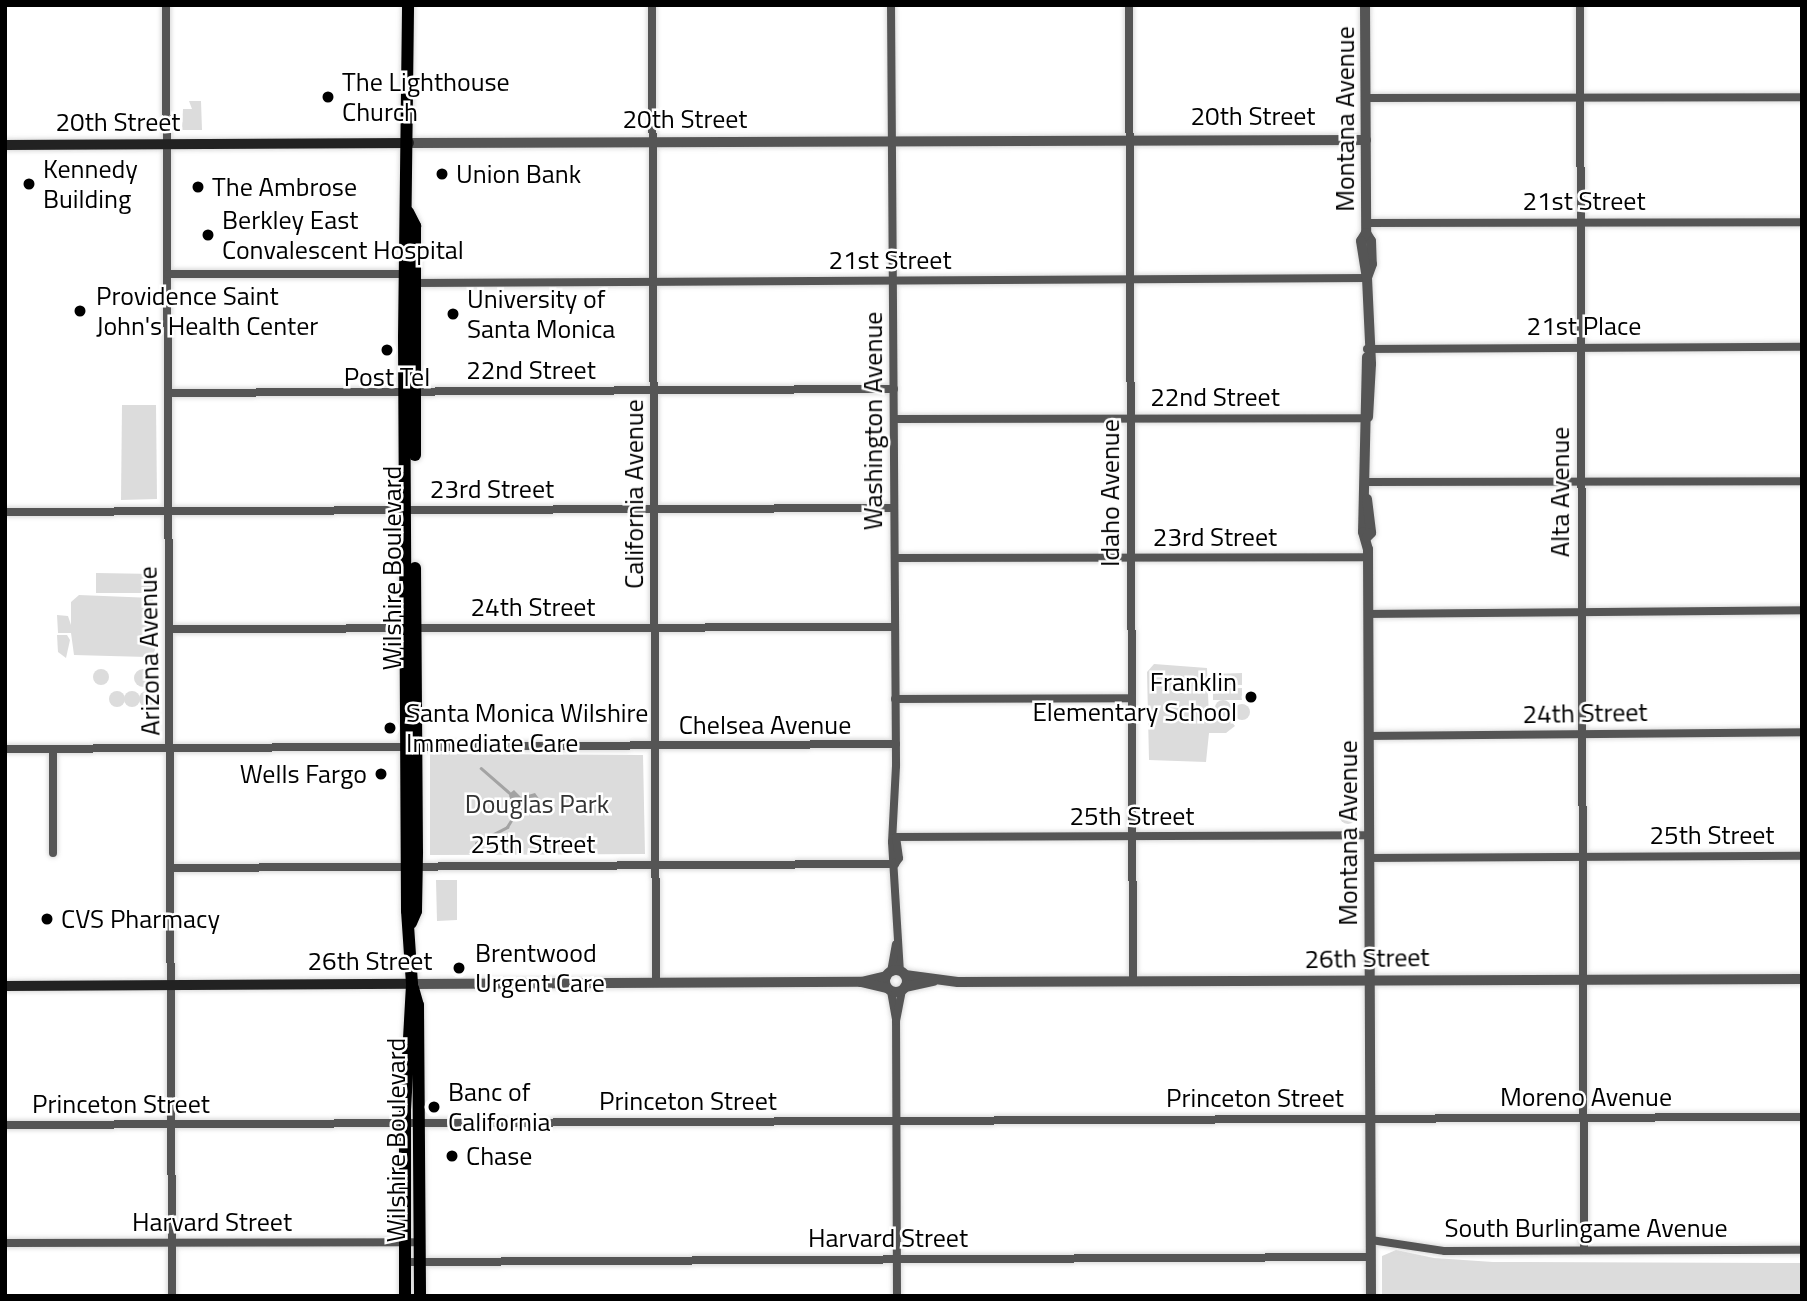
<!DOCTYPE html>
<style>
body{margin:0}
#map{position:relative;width:1807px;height:1301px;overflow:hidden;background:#fff;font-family:"Titillium Web",sans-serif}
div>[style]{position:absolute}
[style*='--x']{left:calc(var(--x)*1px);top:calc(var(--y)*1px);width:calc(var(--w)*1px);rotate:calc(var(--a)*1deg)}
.green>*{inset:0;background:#dcdcdc}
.round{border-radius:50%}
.water>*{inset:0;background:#a3a3a3}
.stream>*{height:2.5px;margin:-1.25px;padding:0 1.25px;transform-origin:1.25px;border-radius:1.25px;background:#a3a3a3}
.roads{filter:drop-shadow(0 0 2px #dbdbdb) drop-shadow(0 0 2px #dbdbdb)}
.minor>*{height:8px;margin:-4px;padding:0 4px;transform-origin:4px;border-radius:4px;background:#555}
.tertiary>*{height:10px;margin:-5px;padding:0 5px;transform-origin:5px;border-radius:5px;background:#555}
.tertiary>.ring{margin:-5px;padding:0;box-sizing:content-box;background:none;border:10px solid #555;border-radius:50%}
.secondary>*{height:10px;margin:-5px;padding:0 5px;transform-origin:5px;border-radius:5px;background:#222}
.primary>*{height:12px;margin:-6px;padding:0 6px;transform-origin:6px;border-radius:6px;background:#000}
.dots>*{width:19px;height:19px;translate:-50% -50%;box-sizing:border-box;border:4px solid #fff;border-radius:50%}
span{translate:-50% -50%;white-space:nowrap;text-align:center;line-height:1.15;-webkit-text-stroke:5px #fff;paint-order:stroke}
.poi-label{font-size:26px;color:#000}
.left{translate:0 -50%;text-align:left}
.right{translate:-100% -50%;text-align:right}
.street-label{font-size:26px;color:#000}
.park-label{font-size:26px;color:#333}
.frame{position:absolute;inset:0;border:7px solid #000;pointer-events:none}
</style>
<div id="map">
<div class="green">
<div style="clip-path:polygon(189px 101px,201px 101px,202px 130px,182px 130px,183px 109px,192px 109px)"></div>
<div style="clip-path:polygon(122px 405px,156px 405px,157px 499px,121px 500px)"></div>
<div style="clip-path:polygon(96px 573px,156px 574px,156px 593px,96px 593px)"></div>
<div style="clip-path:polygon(79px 595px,153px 598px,155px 653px,147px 657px,74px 655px,71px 633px,58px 633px,57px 615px,68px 616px,71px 625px,71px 602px)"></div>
<div style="clip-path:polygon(57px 635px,67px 635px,70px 640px,66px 658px,58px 652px)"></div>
<div style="clip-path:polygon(1154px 664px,1207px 668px,1209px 718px,1227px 716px,1235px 726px,1226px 733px,1209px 733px,1206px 762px,1149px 760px,1147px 672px)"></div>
<div class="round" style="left:93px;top:669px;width:16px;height:16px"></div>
<div class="round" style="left:134px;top:669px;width:18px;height:18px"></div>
<div style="clip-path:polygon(1242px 673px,1242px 685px,1233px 685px,1232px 681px,1232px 685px,1213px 685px,1213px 674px)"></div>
<div style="clip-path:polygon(1242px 688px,1242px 700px,1213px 700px,1213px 689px)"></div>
<div class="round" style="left:124px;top:691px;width:16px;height:16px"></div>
<div class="round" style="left:109px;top:691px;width:16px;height:16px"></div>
<div class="round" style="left:139px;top:691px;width:16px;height:16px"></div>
<div class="round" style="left:1215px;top:700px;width:16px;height:16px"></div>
<div class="round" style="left:1234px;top:704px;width:16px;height:16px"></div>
<div style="clip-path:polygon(430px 754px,643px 755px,645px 854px,430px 855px)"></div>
<div class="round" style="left:1339px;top:806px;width:18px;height:18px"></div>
<div style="clip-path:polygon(436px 880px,457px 880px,457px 920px,437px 921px)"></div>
<div style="clip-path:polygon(1396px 1250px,1434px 1258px,1493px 1262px,1802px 1263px,1802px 1296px,1382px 1296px,1382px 1256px)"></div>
</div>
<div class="water">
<div style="clip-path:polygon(514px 790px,521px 797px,535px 793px,545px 807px,512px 819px,509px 794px)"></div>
</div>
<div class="stream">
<div style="--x:481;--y:768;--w:37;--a:41"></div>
<div style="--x:476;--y:843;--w:35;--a:-27"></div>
<div style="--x:507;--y:827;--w:9;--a:-58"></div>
</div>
<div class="roads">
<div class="minor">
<div style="--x:166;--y:5;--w:1291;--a:89.73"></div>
<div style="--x:652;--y:5;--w:978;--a:89.77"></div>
<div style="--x:891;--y:5;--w:761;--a:89.62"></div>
<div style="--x:896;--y:766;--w:76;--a:93"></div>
<div style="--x:892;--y:842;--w:129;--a:86.5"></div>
<div style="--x:1129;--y:5;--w:976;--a:89.77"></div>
<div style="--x:1580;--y:5;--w:1245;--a:89.82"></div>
<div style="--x:1365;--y:98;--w:437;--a:-0.1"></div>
<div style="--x:1366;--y:223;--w:436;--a:-0.1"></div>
<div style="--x:168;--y:274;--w:236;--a:0"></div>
<div style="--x:414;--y:283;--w:953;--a:-0.3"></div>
<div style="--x:1367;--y:349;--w:435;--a:-0.3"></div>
<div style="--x:168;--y:393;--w:726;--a:-0.32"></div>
<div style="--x:895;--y:419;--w:472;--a:-0.1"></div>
<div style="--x:1368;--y:482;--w:434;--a:-0.1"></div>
<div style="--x:5;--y:512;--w:889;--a:-0.26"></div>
<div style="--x:895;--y:558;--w:473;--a:-0.1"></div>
<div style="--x:1368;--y:614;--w:434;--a:-0.5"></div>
<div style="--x:170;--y:629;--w:725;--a:-0.16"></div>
<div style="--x:895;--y:699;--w:237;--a:-0.2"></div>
<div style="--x:1369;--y:736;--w:433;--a:-0.5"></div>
<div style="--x:5;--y:749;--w:891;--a:-0.32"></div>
<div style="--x:896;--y:837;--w:473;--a:-0.2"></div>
<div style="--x:53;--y:853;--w:103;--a:-90"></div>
<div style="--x:1369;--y:858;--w:433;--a:-0.3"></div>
<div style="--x:895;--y:864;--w:7;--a:-56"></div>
<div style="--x:899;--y:858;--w:21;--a:-98"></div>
<div style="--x:171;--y:868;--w:724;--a:-0.32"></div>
<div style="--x:891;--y:972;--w:28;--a:-80"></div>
<div style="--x:891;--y:991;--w:27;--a:80"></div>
<div style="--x:5;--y:1125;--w:1797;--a:-0.26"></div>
<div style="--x:1371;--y:1240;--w:75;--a:8.5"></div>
<div style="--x:1445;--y:1251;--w:357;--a:-0.2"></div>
<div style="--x:5;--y:1243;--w:414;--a:-0.1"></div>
<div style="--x:406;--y:1262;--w:965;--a:-0.3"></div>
<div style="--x:897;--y:1296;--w:275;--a:-90.2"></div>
<div style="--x:896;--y:1021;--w:32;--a:-79"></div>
</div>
<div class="tertiary">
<div style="--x:1365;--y:5;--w:228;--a:89.7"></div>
<div style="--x:1366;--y:233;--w:9;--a:58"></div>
<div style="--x:1371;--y:241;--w:23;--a:88"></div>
<div style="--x:1372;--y:264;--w:15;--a:110"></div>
<div style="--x:1367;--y:278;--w:86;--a:87.3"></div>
<div style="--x:1371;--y:364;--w:53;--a:93.2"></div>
<div style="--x:409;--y:143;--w:957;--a:-0.18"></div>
<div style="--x:1366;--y:233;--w:9;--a:122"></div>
<div style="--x:1361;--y:241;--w:37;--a:81"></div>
<div style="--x:1367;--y:357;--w:175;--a:91.3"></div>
<div style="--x:1363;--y:532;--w:18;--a:74"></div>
<div style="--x:1368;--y:549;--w:747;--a:89.77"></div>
<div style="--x:1367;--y:499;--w:34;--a:83"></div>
<div style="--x:1371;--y:533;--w:6;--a:135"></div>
<div class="ring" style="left:885px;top:970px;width:12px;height:12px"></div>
<div style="--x:905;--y:975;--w:53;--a:7.5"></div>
<div style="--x:958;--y:982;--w:844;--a:-0.2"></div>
<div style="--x:861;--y:982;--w:26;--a:-13"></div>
<div style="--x:412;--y:984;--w:449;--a:-0.3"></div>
<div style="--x:861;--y:982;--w:27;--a:13"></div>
<div style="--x:905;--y:987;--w:29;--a:-12"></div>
</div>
<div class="secondary">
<div style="--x:5;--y:145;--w:404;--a:-0.3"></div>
<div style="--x:5;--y:986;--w:407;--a:-0.3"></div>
</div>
<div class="primary">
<div style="--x:408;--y:212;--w:16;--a:63"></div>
<div style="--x:415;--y:226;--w:229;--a:90"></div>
<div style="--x:411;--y:923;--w:13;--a:-67"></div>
<div style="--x:416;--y:911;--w:59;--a:-89"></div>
<div style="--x:417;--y:852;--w:284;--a:-90.4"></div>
<div style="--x:413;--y:988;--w:18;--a:74"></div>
<div style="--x:418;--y:1005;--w:291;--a:89.6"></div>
<div style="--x:405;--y:1296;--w:186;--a:-90"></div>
<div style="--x:405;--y:1110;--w:126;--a:-86.8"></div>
<div style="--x:412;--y:984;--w:73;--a:-93.9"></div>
<div style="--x:407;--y:911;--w:574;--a:-90.3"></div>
<div style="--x:404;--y:337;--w:332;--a:-89.3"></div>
</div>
</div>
<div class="dots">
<div style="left:328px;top:97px;background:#000"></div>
<div style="left:442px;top:174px;background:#000"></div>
<div style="left:29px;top:184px;background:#000"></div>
<div style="left:198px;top:187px;background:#000"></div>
<div style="left:208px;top:235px;background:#000"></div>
<div style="left:80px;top:311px;background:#000"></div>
<div style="left:453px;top:314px;background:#000"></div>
<div style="left:387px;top:350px;background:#000"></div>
<div style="left:1251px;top:697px;background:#000"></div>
<div style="left:390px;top:728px;background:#000"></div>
<div style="left:381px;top:774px;background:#000"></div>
<div style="left:47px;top:919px;background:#000"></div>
<div style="left:459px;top:968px;background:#000"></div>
<div style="left:434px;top:1107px;background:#000"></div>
<div style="left:452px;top:1156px;background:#000"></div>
</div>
<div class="poi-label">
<span class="left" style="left:342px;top:97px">The Lighthouse<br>Church</span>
<span class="left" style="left:43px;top:184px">Kennedy<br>Building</span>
<span class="left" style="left:456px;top:174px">Union Bank</span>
<span class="left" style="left:212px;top:187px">The Ambrose</span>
<span class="left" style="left:222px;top:235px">Berkley East<br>Convalescent Hospital</span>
<span class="left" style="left:96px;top:311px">Providence Saint<br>John's Health Center</span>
<span class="left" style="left:467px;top:314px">University of<br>Santa Monica</span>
<span style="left:387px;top:377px">Post Tel</span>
<span class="right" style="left:1237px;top:697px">Franklin<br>Elementary School</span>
<span class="left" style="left:406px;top:728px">Santa Monica Wilshire<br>Immediate Care</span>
<span class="right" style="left:367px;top:774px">Wells Fargo</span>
<span class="left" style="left:61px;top:919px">CVS Pharmacy</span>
<span class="left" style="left:475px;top:968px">Brentwood<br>Urgent Care</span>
<span class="left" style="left:448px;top:1107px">Banc of<br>California</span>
<span class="left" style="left:466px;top:1156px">Chase</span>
</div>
<div class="street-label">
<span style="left:1253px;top:116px">20th Street</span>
<span style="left:685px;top:119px">20th Street</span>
<span style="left:1345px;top:119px;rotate:-90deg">Montana Avenue</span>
<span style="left:118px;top:122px">20th Street</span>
<span style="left:1584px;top:201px">21st Street</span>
<span style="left:890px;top:260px">21st Street</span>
<span style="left:1584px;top:326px">21st Place</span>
<span style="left:531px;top:370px">22nd Street</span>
<span style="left:1215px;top:397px">22nd Street</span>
<span style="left:873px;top:421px;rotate:-90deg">Washington Avenue</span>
<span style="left:492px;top:489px">23rd Street</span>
<span style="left:1560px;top:492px;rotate:-90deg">Alta Avenue</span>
<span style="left:1110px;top:493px;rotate:-90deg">Idaho Avenue</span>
<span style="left:634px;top:494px;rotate:-90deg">California Avenue</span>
<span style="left:1215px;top:537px">23rd Street</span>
<span style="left:392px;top:568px;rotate:-90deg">Wilshire Boulevard</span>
<span style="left:533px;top:607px">24th Street</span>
<span style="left:149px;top:651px;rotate:-91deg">Arizona Avenue</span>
<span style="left:1585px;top:713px;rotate:-1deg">24th Street</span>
<span style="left:765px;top:725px">Chelsea Avenue</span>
<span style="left:1132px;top:816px">25th Street</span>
<span style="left:1348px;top:833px;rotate:-90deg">Montana Avenue</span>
<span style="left:1712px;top:835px">25th Street</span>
<span style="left:533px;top:844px">25th Street</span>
<span style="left:1367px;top:958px;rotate:-1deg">26th Street</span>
<span style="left:370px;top:961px">26th Street</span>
<span style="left:1586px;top:1097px">Moreno Avenue</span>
<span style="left:1255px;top:1098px">Princeton Street</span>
<span style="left:688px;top:1101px">Princeton Street</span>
<span style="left:121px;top:1104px">Princeton Street</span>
<span style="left:396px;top:1140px;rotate:-90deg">Wilshire Boulevard</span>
<span style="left:212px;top:1222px">Harvard Street</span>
<span style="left:1586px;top:1228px">South Burlingame Avenue</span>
<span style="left:888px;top:1238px">Harvard Street</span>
</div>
<div class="park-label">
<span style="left:537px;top:804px">Douglas Park</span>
</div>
<div class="frame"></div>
</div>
